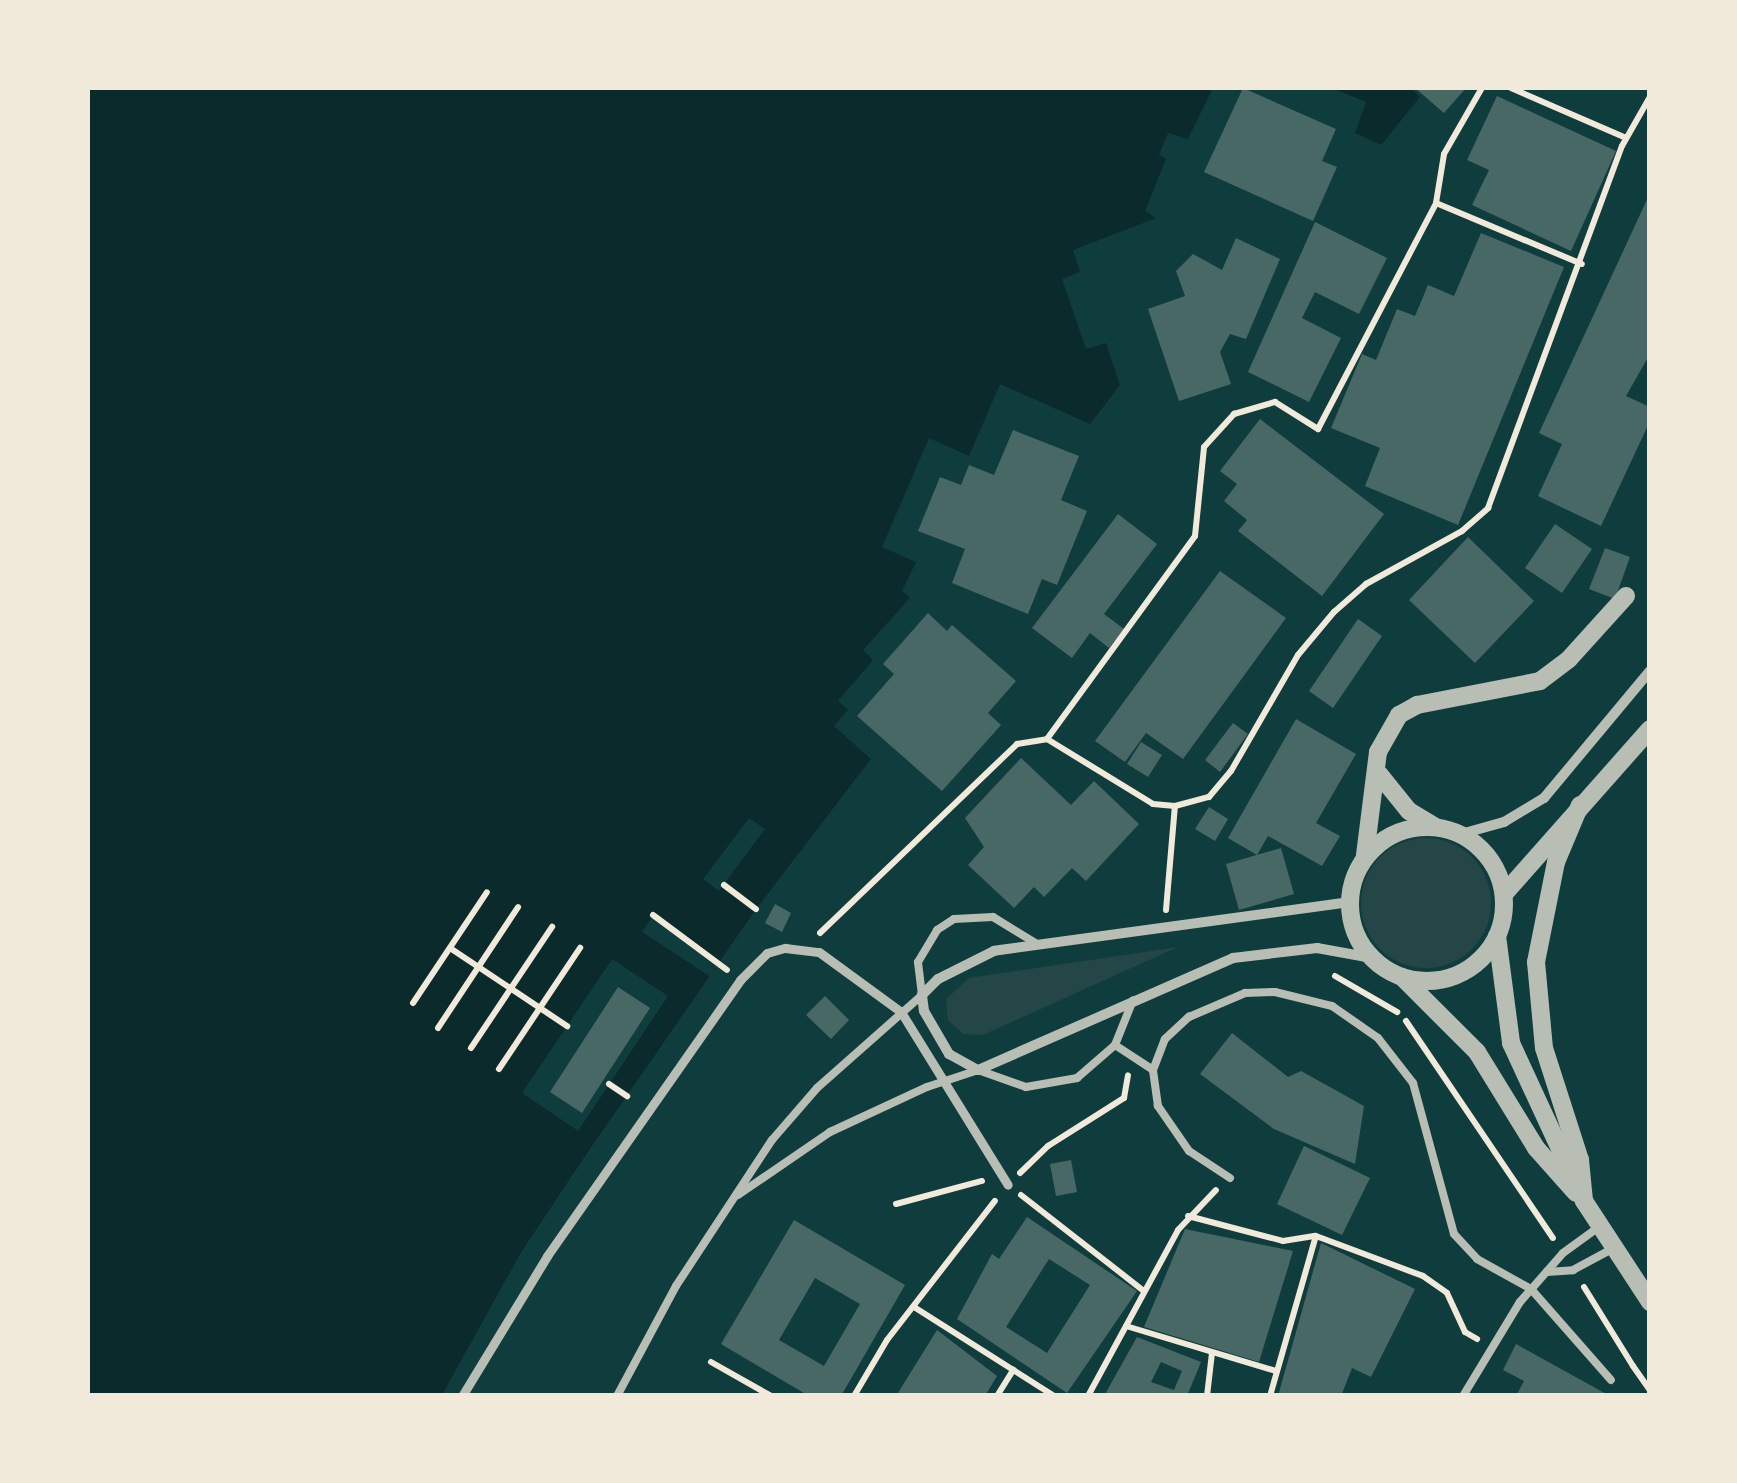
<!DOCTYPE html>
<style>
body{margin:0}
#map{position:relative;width:1737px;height:1483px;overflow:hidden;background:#0f3d3e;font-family:Cabin,sans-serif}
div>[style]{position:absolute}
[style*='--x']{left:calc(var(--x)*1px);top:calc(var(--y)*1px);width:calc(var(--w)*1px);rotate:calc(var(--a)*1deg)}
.green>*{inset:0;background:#244646}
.round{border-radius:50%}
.water>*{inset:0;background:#0a2a2b}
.pier>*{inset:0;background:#0f3d3e}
.building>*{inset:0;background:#486865}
.path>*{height:6px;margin:-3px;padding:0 3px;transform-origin:3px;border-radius:3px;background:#f1e9da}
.service>*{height:8px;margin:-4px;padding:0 4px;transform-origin:4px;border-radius:4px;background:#b8beb3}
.pedestrian>*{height:9px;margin:-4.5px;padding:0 4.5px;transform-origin:4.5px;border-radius:4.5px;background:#b8beb3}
.minor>*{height:10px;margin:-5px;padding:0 5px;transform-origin:5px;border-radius:5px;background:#b8beb3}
.tertiary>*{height:18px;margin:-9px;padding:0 9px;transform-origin:9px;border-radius:9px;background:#b8beb3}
.tertiary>.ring{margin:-9px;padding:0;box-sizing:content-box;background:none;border:18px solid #b8beb3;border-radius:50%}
span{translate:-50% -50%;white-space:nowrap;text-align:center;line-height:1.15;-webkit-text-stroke:8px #f1e9da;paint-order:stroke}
.frame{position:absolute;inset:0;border:90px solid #f1e9da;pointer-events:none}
</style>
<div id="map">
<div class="green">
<div class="round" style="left:1361px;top:838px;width:130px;height:130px"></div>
<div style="clip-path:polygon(1178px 947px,983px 1035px,963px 1034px,948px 1020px,946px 999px,969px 978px)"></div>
</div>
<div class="water">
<div style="clip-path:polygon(88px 88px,1213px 88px,1188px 139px,1168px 133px,1159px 155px,1166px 159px,1145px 211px,1156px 218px,1073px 250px,1080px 272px,1062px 279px,1086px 349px,1106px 343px,1120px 385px,1090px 424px,1000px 384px,969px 456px,929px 438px,882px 547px,916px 562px,902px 591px,910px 598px,863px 650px,873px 660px,838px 701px,848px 710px,834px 726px,871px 759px,756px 909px,583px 1159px,520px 1254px,442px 1395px,88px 1395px)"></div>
<div style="clip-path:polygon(1332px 88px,1410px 88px,1420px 97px,1381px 145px,1355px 133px,1366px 102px)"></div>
</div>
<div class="pier">
<div style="clip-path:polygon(749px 818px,765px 829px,719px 891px,703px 879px)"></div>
<div style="clip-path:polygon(654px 914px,720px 964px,711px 977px,642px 932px)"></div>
<div style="clip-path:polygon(612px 959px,668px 996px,578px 1131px,522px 1093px)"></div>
</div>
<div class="building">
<div style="clip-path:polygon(1243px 88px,1336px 129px,1322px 161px,1337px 167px,1313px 221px,1204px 172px)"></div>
<div style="clip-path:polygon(1415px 88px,1466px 88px,1444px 113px)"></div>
<div style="clip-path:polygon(1497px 96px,1616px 151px,1571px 251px,1472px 205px,1489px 170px,1467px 160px)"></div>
<div style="clip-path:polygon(1650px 193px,1650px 354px,1626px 396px,1650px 407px,1650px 421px,1601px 526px,1538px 496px,1562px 444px,1539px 433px)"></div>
<div style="clip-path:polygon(1315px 222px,1387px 258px,1359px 314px,1315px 292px,1302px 318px,1341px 338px,1309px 402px,1248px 372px)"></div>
<div style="clip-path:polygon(1481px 233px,1564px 267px,1458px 525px,1365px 486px,1380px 448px,1331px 428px,1362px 354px,1376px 360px,1397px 309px,1415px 316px,1428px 285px,1454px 296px)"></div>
<div style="clip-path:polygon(1236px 238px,1280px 259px,1246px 339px,1230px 334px,1220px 352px,1231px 384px,1179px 401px,1148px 309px,1185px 296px,1176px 271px,1193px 254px,1222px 270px)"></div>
<div style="clip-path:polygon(1260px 419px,1384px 514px,1322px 596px,1238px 531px,1247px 520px,1224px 501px,1237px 484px,1220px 471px)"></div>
<div style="clip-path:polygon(1013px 430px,1079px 456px,1061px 500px,1087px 511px,1057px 585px,1042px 579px,1028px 614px,952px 583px,965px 549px,918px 531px,940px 477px,961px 485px,969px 465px,994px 475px)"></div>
<div style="clip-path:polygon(1118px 514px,1157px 544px,1104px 614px,1124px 629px,1109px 648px,1090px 633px,1072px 658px,1032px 628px)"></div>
<div style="clip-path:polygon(1555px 524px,1592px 549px,1562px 593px,1525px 568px)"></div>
<div style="clip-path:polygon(1468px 537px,1534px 601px,1475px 663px,1409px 600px)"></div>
<div style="clip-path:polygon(1605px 548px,1630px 557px,1615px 599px,1589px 589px)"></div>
<div style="clip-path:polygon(1220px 571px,1286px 618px,1183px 759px,1146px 733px,1125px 762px,1095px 741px)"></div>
<div style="clip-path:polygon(928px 613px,947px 631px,952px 625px,1016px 681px,988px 713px,1001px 725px,942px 791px,857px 716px,894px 674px,883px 664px)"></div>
<div style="clip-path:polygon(1358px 619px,1382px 636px,1333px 708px,1309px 691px)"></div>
<div style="clip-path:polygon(1296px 719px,1356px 754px,1316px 823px,1340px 836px,1322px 866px,1268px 836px,1257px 855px,1228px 838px)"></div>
<div style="clip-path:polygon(1233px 723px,1248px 734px,1220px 772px,1205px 760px)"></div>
<div style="clip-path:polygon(1141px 742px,1162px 755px,1148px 777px,1127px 764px)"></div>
<div style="clip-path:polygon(1021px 758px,1071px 805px,1094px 781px,1139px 824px,1086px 881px,1072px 868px,1044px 897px,1034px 887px,1014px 908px,968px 865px,984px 847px,965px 818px)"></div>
<div style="clip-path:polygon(1209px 807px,1228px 819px,1215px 841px,1195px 829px)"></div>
<div style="clip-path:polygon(1281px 848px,1294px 894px,1239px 910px,1226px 864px)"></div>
<div style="clip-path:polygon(775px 904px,791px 913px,782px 932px,765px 923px)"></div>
<div style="clip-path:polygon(618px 987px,650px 1008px,582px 1113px,550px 1092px)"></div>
<div style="clip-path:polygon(825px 996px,849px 1020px,831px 1039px,806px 1015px)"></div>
<div style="clip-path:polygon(1232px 1033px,1288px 1077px,1301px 1071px,1364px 1106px,1355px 1164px,1274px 1129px,1200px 1074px)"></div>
<div style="clip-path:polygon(1304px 1146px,1370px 1178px,1342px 1235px,1277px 1204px)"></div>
<div style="clip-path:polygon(1071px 1160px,1077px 1192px,1056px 1196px,1050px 1164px)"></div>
<div style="clip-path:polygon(evenodd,1027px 1217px,1137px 1291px,1067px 1393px,957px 1319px,992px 1254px,999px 1259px,1027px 1217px,1049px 1259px,1090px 1285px,1047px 1353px,1006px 1327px,1049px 1259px)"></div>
<div style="clip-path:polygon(evenodd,794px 1220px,905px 1285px,841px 1396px,809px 1396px,721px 1344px,794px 1220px,815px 1278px,860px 1304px,824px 1366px,779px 1340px,815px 1278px)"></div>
<div style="clip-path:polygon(1185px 1229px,1293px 1251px,1259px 1362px,1144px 1327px)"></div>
<div style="clip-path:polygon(1321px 1243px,1415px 1289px,1371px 1377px,1352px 1368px,1341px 1396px,1278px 1396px)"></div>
<div style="clip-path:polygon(937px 1330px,997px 1376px,985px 1396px,896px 1396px)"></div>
<div style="clip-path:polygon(evenodd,1137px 1337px,1201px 1362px,1187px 1396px,1104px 1396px,1137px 1337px,1161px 1362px,1182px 1371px,1174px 1390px,1151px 1382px,1161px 1362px)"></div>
<div style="clip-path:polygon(1516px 1344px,1610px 1396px,1516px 1396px,1524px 1381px,1503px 1370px)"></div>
</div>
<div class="path">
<div style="--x:1511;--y:88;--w:125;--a:23.5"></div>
<div style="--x:1436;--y:203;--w:158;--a:22.7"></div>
<div style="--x:1047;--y:739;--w:124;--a:31.5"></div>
<div style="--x:1153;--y:804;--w:22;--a:5"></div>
<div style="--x:1175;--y:806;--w:35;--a:-15"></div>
<div style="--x:1209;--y:797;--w:34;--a:-50"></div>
<div style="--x:1231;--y:771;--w:134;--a:-60"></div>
<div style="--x:1298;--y:655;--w:56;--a:-50.1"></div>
<div style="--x:1334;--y:612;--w:43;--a:-41.2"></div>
<div style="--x:1366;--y:584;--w:110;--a:-28.9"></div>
<div style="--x:1462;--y:531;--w:35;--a:-41"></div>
<div style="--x:1488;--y:508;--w:386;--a:-69.7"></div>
<div style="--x:1622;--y:146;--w:56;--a:-60.3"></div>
<div style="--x:724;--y:885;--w:40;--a:37"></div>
<div style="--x:1166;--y:910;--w:104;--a:-85.1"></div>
<div style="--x:653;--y:915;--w:92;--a:36.6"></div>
<div style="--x:820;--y:933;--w:273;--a:-43.8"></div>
<div style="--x:1017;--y:744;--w:30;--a:-9"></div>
<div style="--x:1047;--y:739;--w:251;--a:-53.9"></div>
<div style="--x:1195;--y:536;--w:89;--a:-84.2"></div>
<div style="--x:1204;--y:447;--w:45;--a:-47.7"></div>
<div style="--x:1234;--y:414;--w:43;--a:-16.3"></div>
<div style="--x:1275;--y:402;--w:51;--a:32.1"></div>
<div style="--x:1318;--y:429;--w:255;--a:-62.4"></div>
<div style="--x:1436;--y:203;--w:50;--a:-80.7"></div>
<div style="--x:1444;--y:154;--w:76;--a:-60.1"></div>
<div style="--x:450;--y:948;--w:141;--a:33.7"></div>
<div style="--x:1335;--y:976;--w:72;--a:30.1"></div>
<div style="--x:413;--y:1003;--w:133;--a:-56.3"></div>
<div style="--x:1406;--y:1021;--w:262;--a:55.9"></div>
<div style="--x:438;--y:1028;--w:145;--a:-56.5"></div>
<div style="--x:471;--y:1048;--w:146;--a:-56.2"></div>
<div style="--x:499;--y:1069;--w:146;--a:-56.2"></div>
<div style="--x:609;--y:1084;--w:22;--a:34"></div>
<div style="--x:1020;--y:1173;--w:39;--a:-44"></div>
<div style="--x:1048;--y:1146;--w:90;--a:-32.3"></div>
<div style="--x:1124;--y:1098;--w:23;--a:-80"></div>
<div style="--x:1021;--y:1195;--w:156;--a:38"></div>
<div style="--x:896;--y:1204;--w:89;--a:-15"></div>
<div style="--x:1188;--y:1216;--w:98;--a:14.7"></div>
<div style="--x:1283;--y:1241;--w:33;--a:-9"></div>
<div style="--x:1316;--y:1236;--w:114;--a:20.5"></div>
<div style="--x:1423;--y:1276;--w:29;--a:35"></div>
<div style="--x:1447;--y:1293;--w:43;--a:65.2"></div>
<div style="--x:1465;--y:1332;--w:14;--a:30"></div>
<div style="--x:1584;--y:1287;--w:93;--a:58.2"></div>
<div style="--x:914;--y:1307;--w:166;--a:32.4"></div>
<div style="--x:1126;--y:1326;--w:157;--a:16.7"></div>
<div style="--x:711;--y:1362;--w:69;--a:29.5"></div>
<div style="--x:1633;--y:1366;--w:29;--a:55"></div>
<div style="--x:854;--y:1396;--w:65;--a:-59.5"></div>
<div style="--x:887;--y:1340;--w:176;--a:-52.2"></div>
<div style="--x:997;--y:1396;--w:31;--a:-58"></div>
<div style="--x:1088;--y:1396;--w:189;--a:-61.5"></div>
<div style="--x:1178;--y:1230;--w:55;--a:-46.5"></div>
<div style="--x:1207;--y:1396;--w:43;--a:-83.4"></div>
<div style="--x:1270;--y:1396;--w:166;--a:-74"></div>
</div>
<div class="service">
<div style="--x:1115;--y:1045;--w:45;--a:33.3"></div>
<div style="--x:1230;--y:1178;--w:49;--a:-146.6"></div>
<div style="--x:1189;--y:1151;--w:55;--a:-124.6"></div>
<div style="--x:1158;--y:1106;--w:36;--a:-98"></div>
<div style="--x:1153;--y:1070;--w:33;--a:-69"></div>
<div style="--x:1165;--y:1039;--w:33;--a:-43"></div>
<div style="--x:1189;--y:1017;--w:61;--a:-23.2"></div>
<div style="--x:1245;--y:993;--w:30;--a:-2"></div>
<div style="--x:1275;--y:992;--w:59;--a:13.8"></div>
<div style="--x:1332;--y:1006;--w:56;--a:34.8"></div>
<div style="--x:1378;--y:1038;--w:57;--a:52.1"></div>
<div style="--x:1413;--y:1083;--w:156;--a:74.8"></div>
<div style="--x:1454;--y:1234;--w:34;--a:47"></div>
<div style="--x:1477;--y:1259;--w:62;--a:29.1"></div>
<div style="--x:1531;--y:1289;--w:121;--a:48.7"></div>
<div style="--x:738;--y:1195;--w:112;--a:-34.4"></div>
<div style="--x:830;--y:1132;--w:107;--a:-24.9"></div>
<div style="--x:927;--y:1087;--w:54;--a:-18.4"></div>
<div style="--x:978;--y:1070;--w:51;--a:19.5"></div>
<div style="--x:1026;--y:1087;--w:52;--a:-10"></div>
<div style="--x:1077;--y:1078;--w:50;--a:-41"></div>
<div style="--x:1115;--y:1045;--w:48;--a:-68.2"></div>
<div style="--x:1547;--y:1272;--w:26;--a:-4"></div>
<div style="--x:1573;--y:1270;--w:44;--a:-28.3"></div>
<div style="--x:617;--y:1396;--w:125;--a:-61.8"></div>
<div style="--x:676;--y:1286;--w:175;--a:-56.7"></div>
<div style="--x:772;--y:1140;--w:69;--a:-49.1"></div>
<div style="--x:817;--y:1088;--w:140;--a:-41.5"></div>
<div style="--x:922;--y:995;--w:33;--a:-97"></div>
<div style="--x:918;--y:962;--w:37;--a:-59"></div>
<div style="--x:937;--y:930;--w:20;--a:-33"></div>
<div style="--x:954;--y:919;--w:39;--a:-3"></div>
<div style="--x:993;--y:917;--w:52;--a:31.5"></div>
<div style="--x:1463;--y:1396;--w:110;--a:-58.8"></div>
<div style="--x:1520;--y:1302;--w:65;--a:-48.7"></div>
<div style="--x:1563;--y:1253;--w:46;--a:-36.1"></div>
</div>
<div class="pedestrian">
<div style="--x:462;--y:1396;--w:164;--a:-58.7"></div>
<div style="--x:547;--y:1256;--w:337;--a:-55"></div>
<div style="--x:740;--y:980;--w:38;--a:-45"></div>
<div style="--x:767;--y:953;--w:19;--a:-16"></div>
<div style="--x:785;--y:948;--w:34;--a:7"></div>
<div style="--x:819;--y:952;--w:102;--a:36.2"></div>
<div style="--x:901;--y:1012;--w:203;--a:58.3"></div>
</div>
<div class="minor">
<div style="--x:1461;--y:834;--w:45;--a:-15.6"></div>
<div style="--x:1504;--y:822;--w:47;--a:-31"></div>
<div style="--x:1544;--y:798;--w:165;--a:-50.2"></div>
<div style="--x:1350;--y:902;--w:359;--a:172.2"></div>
<div style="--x:994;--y:951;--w:63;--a:153.4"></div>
<div style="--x:938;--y:979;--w:23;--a:135"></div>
<div style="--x:922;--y:995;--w:16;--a:83"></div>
<div style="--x:924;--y:1011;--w:50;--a:59.8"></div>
<div style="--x:949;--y:1054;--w:33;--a:29"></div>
<div style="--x:978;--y:1070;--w:279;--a:-23.7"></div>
<div style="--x:1233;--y:958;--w:85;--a:-6.8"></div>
<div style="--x:1317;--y:948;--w:56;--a:10.3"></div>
</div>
<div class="tertiary">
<div style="--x:1379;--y:774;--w:48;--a:51"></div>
<div style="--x:1409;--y:811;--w:31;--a:31"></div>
<div style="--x:1580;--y:805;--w:62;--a:112.8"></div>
<div style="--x:1556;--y:862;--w:102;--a:101.3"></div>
<div style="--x:1536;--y:962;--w:86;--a:84.7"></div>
<div style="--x:1544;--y:1048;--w:118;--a:72.2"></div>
<div style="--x:1580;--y:1160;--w:41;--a:84.4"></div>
<div class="ring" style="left:1350px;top:827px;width:136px;height:136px"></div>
<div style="--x:1365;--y:855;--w:104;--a:-82.8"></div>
<div style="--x:1378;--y:752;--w:43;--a:-60.4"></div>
<div style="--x:1399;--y:715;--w:21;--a:-29"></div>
<div style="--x:1417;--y:705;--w:125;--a:-11"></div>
<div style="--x:1540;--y:681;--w:36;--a:-37"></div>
<div style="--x:1569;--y:659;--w:85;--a:-47.9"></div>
<div style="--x:1504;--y:894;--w:220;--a:-48.5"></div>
<div style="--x:1497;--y:936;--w:108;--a:82.5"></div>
<div style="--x:1511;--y:1043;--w:174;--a:65.2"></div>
<div style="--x:1584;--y:1201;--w:121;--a:56.8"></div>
<div style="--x:1402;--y:977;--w:106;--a:45"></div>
<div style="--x:1477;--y:1052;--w:113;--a:58.4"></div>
<div style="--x:1536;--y:1148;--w:60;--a:48.4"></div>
</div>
<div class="frame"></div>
</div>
